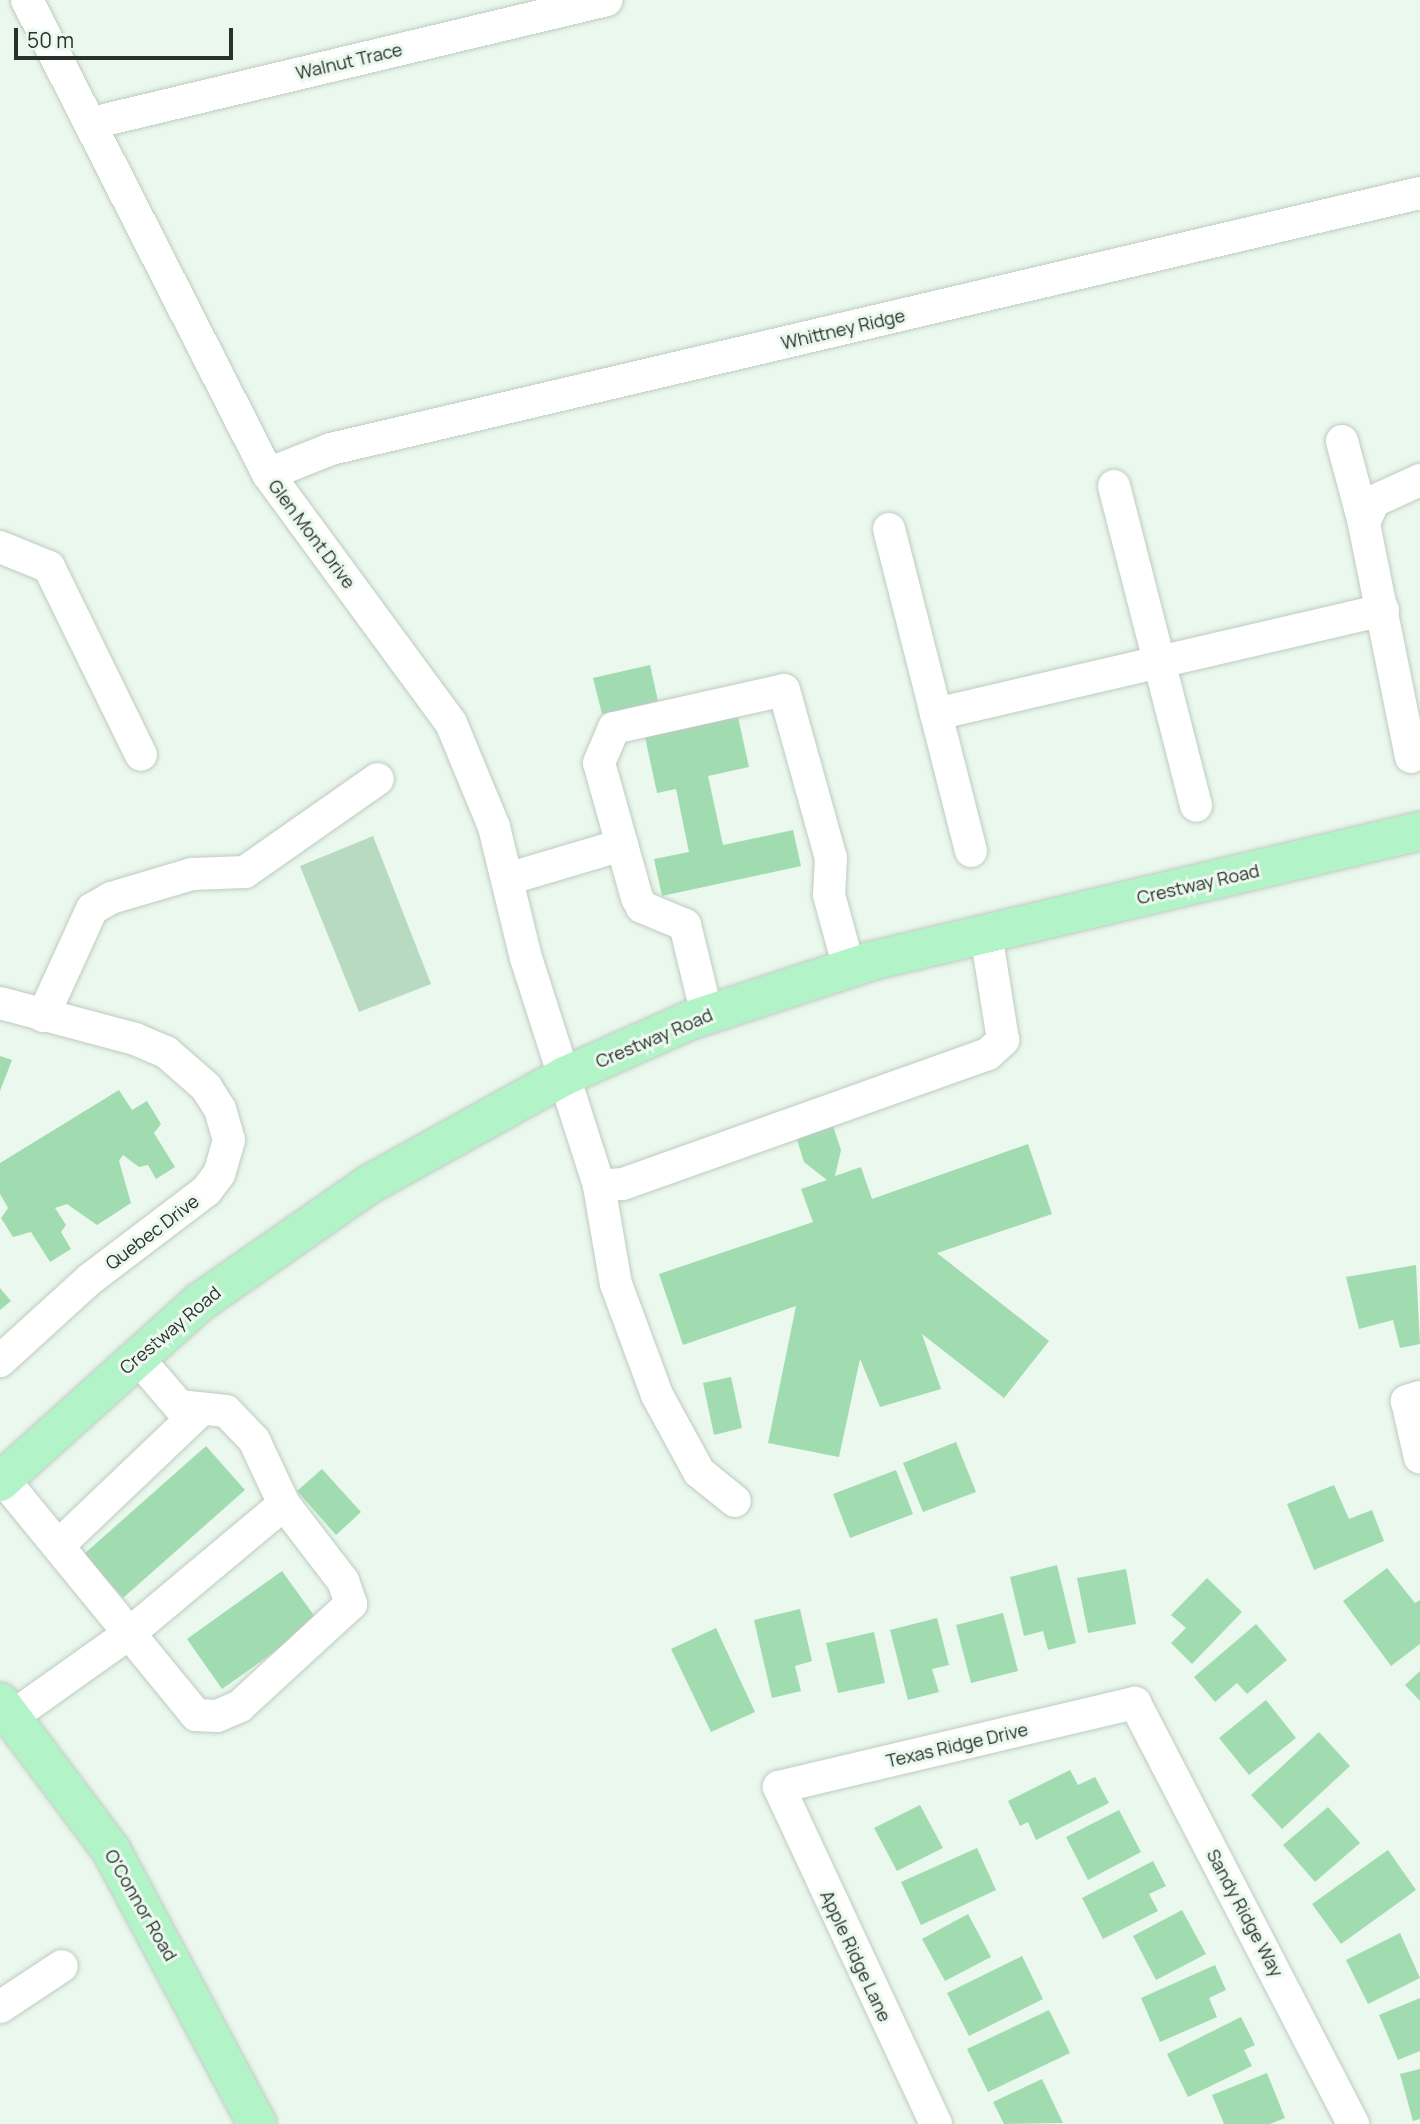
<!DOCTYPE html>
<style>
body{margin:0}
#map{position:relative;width:1420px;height:2124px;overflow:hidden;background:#eaf8ed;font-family:Manrope,sans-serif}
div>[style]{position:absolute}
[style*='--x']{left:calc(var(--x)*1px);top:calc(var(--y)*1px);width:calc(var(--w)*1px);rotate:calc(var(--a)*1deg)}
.green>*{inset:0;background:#b7dac0}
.building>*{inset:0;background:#a1dcb1}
.roads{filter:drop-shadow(0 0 2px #becbc1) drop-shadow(0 0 2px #becbc1)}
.minor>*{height:32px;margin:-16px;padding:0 16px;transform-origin:16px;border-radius:16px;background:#fff}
.major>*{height:38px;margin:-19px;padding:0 19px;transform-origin:19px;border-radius:19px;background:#b2f4c8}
span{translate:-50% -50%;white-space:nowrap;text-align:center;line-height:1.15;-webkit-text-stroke:6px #eaf8ed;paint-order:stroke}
.street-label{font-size:18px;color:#2a302c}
.scale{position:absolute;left:14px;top:28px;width:219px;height:32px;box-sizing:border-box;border:4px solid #2a302c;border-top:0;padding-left:9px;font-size:21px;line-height:24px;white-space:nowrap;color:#2a302c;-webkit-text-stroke:5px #eaf8ed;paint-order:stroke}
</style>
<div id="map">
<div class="green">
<div style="clip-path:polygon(373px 836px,431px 984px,359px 1012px,300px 866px)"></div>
</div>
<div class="building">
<div style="clip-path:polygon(650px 665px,658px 701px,602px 714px,593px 678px)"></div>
<div style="clip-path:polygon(738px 717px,749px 767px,708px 776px,723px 845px,793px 830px,801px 866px,662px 896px,654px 859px,689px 852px,676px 789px,657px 793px,645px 737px)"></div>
<div style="clip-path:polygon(0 1056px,12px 1060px,0 1091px)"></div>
<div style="clip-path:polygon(119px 1090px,132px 1110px,147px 1101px,161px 1124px,154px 1133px,175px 1167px,156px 1179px,148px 1165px,139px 1167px,123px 1155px,119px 1161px,131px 1203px,97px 1225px,67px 1204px,55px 1208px,66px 1225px,61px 1232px,71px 1249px,50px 1262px,31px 1232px,13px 1237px,1px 1218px,8px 1208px,0 1194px,0 1163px)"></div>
<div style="clip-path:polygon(830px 1117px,841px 1150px,835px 1176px,861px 1167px,872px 1199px,1028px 1144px,1052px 1214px,937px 1253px,1049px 1341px,1004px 1398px,922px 1334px,941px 1389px,880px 1407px,860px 1359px,839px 1457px,768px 1443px,796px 1306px,683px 1345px,659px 1274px,813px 1222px,801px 1189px,827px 1180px,804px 1162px,794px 1130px)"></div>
<div style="clip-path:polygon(1416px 1265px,1420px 1344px,1400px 1348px,1393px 1320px,1359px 1329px,1346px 1277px)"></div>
<div style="clip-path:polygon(0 1288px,11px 1301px,0 1310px)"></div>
<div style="clip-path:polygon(731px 1377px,742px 1428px,714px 1435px,703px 1383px)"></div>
<div style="clip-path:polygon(956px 1442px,976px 1492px,923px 1512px,903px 1463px)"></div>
<div style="clip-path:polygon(206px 1446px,245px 1490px,123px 1598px,84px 1554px)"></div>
<div style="clip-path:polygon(322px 1469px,361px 1512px,336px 1535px,297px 1491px)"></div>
<div style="clip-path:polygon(896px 1470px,913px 1514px,850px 1538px,833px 1494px)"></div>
<div style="clip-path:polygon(1334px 1485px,1349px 1519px,1372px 1510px,1384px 1541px,1314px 1570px,1287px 1504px)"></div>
<div style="clip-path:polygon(1057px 1565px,1076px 1643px,1048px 1650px,1043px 1631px,1024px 1636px,1010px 1577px)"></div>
<div style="clip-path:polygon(1387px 1568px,1415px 1603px,1420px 1600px,1420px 1644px,1391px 1666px,1343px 1601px)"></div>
<div style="clip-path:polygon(1126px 1569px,1136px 1624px,1088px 1633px,1077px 1578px)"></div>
<div style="clip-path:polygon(282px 1571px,318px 1621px,222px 1689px,187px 1639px)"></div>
<div style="clip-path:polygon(1207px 1578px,1242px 1612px,1192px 1664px,1171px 1643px,1186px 1628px,1171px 1615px)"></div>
<div style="clip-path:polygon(800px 1609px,812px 1661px,795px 1666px,801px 1691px,772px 1698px,754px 1620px)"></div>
<div style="clip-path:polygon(1003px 1613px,1018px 1671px,971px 1683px,956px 1625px)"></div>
<div style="clip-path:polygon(937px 1618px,949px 1665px,932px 1669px,939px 1692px,908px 1700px,890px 1630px)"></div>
<div style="clip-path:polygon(1256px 1624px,1287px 1660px,1247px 1694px,1237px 1683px,1215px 1702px,1194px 1677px)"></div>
<div style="clip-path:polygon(716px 1628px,755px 1712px,711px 1732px,671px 1649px)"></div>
<div style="clip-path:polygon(874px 1632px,885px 1683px,838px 1693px,826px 1643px)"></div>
<div style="clip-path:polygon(1420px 1671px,1420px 1701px,1405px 1685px)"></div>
<div style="clip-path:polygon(1266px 1700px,1296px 1738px,1249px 1775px,1219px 1738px)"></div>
<div style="clip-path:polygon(1319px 1732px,1350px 1766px,1282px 1829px,1251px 1795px)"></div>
<div style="clip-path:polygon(1070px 1770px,1078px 1785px,1095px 1777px,1109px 1803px,1036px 1840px,1028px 1822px,1020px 1826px,1008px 1801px)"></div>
<div style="clip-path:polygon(920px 1805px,943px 1848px,897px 1871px,874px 1828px)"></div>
<div style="clip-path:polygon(1328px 1807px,1360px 1843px,1315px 1882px,1283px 1845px)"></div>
<div style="clip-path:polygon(1119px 1810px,1141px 1852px,1088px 1880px,1066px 1837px)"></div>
<div style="clip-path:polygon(977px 1848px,996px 1890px,921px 1925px,901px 1882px)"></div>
<div style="clip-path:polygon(1388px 1850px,1416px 1890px,1341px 1944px,1312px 1904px)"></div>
<div style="clip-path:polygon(1153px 1861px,1166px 1886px,1149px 1894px,1158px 1911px,1103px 1939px,1082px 1898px)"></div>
<div style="clip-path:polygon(1182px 1910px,1206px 1954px,1156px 1980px,1133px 1936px)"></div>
<div style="clip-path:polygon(968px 1914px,991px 1957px,945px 1981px,922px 1939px)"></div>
<div style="clip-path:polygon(1400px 1933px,1420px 1978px,1368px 2004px,1346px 1960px)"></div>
<div style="clip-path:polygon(1022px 1956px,1043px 1999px,969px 2036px,947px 1993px)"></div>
<div style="clip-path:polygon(1215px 1965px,1226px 1990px,1209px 1998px,1217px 2017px,1160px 2042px,1141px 1998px)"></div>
<div style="clip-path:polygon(1420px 1998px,1420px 2051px,1398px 2060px,1379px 2015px)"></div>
<div style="clip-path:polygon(1049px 2010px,1070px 2053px,988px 2092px,967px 2049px)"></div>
<div style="clip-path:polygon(1241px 2017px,1255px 2045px,1244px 2050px,1252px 2066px,1188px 2097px,1167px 2054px)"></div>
<div style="clip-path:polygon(1420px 2069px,1420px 2119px,1413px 2121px,1400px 2074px)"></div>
<div style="clip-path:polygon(1267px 2073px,1285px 2118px,1270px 2124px,1224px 2124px,1212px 2095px)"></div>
<div style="clip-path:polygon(1042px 2079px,1063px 2123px,1004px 2124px,993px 2102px)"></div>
</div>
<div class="roads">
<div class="minor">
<div style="--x:27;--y:0;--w:532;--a:63.05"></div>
<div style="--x:268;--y:474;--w:309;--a:53.7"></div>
<div style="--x:451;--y:723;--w:113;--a:67.5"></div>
<div style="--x:494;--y:827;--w:135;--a:76.3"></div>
<div style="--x:526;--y:958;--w:239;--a:72.2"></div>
<div style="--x:599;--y:1186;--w:24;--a:-5"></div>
<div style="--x:623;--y:1184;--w:387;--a:-19.6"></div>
<div style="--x:988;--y:1054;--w:21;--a:-43"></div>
<div style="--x:1003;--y:1040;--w:107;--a:-99.1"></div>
<div style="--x:92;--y:123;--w:529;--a:-13.43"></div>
<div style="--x:1342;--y:441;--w:85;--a:75"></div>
<div style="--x:268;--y:474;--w:68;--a:-21.6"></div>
<div style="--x:331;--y:449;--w:1119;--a:-13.23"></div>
<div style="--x:1114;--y:486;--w:330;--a:75.6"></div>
<div style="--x:889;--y:529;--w:191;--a:75.7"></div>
<div style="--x:0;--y:547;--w:53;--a:22.2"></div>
<div style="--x:49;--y:567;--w:209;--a:63.9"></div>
<div style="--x:1411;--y:757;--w:239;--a:-101.4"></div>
<div style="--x:1364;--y:523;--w:24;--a:-66"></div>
<div style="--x:1374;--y:501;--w:51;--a:-24.5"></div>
<div style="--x:971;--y:851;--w:141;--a:-104.3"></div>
<div style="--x:936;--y:714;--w:459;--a:-13.1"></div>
<div style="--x:507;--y:879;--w:120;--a:-16.5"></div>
<div style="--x:0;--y:1003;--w:140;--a:14.9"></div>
<div style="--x:135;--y:1039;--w:34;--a:23"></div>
<div style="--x:166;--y:1052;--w:53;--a:41.2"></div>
<div style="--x:206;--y:1087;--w:26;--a:58"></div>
<div style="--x:220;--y:1109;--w:32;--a:74"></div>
<div style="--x:229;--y:1140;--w:35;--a:106"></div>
<div style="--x:219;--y:1174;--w:21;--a:127"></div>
<div style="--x:206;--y:1191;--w:146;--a:142.8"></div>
<div style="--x:90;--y:1279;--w:122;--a:137.7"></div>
<div style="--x:707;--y:1015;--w:93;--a:-103.7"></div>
<div style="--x:685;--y:925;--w:47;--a:-157.3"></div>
<div style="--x:642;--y:907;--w:10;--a:-119"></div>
<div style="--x:637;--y:898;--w:140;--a:-105.7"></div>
<div style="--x:599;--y:763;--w:38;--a:-67"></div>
<div style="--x:614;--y:728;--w:174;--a:-12.6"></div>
<div style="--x:784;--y:690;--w:174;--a:74.4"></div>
<div style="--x:831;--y:858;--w:37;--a:93"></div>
<div style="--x:829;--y:895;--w:76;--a:74.7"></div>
<div style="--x:43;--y:1016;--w:118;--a:-65.4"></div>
<div style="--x:92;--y:909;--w:22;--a:-30"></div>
<div style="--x:111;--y:898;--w:84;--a:-16.5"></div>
<div style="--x:192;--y:874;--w:53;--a:-2.2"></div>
<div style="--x:245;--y:872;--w:162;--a:-35"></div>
<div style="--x:599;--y:1186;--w:99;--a:80.2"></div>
<div style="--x:616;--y:1284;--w:118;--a:69.7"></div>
<div style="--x:657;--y:1395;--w:88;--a:61.4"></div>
<div style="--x:699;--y:1472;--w:46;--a:38.9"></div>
<div style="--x:1420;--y:1397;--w:14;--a:163"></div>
<div style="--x:1407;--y:1401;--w:58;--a:77.2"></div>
<div style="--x:3;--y:1479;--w:305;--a:50.7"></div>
<div style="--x:196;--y:1715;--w:21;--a:3"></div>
<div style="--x:217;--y:1716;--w:25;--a:-23"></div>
<div style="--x:240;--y:1706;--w:151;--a:-42.6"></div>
<div style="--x:351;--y:1604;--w:24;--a:-109"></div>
<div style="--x:343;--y:1581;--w:97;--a:-127.5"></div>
<div style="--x:59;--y:1545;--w:197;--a:-43.6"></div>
<div style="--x:13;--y:1716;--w:145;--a:-35.4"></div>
<div style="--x:131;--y:1632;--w:199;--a:-39.9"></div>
<div style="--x:284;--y:1504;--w:71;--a:-115.1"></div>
<div style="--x:254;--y:1440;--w:40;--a:-134"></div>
<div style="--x:226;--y:1411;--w:47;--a:-173.9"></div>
<div style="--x:179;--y:1406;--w:65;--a:-130.6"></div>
<div style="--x:0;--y:2007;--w:74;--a:-33.5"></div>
<div style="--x:936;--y:2124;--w:372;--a:-115"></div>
<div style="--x:779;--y:1787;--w:366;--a:-13.3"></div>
<div style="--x:1135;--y:1703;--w:474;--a:62.6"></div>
</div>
<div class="major">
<div style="--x:0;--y:1482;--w:269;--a:-42"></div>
<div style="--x:200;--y:1302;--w:207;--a:-34.8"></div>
<div style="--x:370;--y:1184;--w:223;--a:-29"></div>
<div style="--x:565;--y:1076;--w:138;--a:-24"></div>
<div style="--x:691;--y:1020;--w:189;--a:-18.1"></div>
<div style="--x:871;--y:961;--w:564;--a:-13.32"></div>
<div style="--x:0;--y:1702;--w:185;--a:53.1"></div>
<div style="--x:111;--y:1850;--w:310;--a:61.9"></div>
</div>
</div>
<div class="street-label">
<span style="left:349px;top:61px;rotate:-13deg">Walnut Trace</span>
<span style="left:843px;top:329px;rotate:-13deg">Whittney Ridge</span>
<span style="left:312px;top:534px;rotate:53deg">Glen Mont Drive</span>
<span style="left:1198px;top:884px;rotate:-13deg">Crestway Road</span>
<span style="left:654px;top:1038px;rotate:-23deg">Crestway Road</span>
<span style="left:152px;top:1232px;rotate:-37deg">Quebec Drive</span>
<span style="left:170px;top:1330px;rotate:-40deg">Crestway Road</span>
<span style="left:957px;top:1745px;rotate:-13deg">Texas Ridge Drive</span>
<span style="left:141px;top:1905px;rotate:60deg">O'Connor Road</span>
<span style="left:1245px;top:1913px;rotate:62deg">Sandy Ridge Way</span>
<span style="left:856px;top:1956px;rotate:65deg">Apple Ridge Lane</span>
</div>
<div class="scale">50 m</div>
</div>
